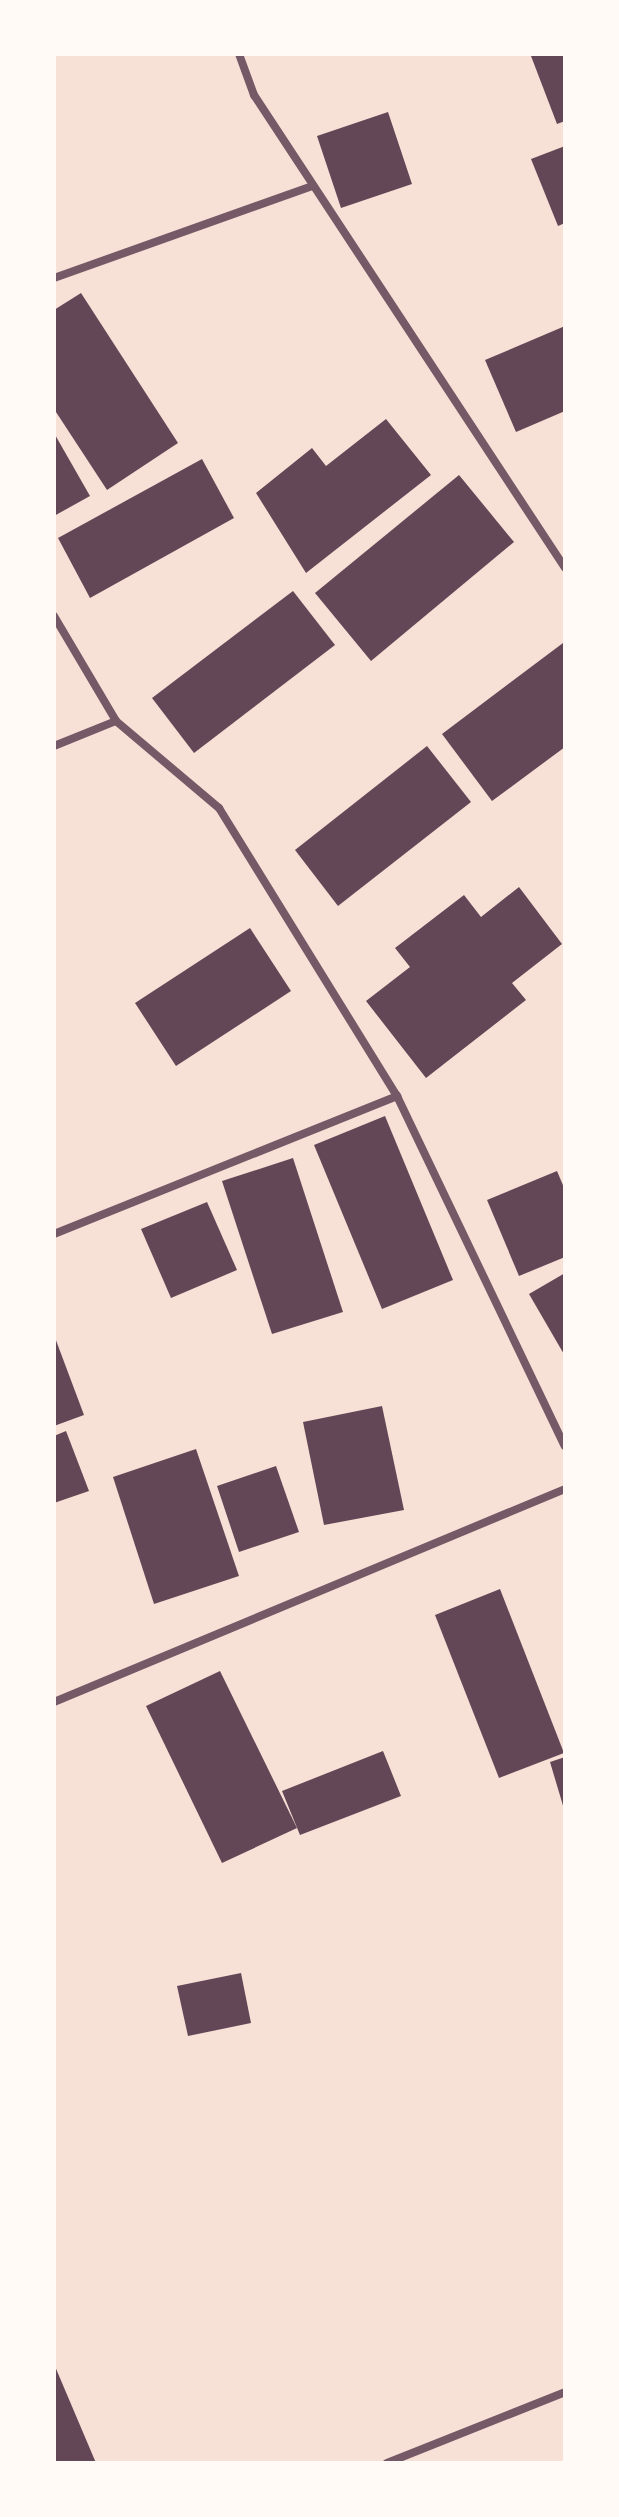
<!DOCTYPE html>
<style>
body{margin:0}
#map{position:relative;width:619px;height:2517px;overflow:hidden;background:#f7e1d7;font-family:Manrope,sans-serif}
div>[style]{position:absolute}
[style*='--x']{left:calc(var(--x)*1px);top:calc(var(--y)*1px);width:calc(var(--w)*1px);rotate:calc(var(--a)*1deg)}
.building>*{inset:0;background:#644757}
.minor>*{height:8px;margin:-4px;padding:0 4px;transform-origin:4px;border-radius:4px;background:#755966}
span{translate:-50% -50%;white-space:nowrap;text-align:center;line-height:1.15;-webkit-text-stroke:8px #fffaf5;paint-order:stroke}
.frame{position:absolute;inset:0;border:56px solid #fffaf5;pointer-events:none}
</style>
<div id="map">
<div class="building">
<div style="clip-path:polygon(565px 54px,565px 121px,557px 124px,531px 56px)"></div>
<div style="clip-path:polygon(388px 112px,412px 184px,341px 208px,317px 136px)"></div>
<div style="clip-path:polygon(565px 146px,565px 223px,558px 226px,531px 159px)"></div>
<div style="clip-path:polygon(81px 293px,178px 443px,107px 490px,54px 409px,54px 310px)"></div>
<div style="clip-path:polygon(565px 326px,565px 411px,516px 432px,485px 360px)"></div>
<div style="clip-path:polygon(386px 419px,431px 475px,306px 573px,256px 493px,312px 448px,326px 466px)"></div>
<div style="clip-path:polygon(54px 433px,90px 496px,54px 516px)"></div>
<div style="clip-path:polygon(202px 459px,234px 518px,90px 598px,58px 538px)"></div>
<div style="clip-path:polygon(459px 475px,514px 542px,371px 661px,315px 593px)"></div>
<div style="clip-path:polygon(293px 591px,335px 645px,194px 753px,152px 698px)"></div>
<div style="clip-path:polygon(563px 643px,565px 747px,492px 801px,442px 734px)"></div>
<div style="clip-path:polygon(427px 746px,471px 802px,338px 906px,295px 850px)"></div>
<div style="clip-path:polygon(519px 887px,562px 944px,512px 983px,526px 1000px,426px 1078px,366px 1001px,410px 967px,395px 948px,464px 895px,481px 917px)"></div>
<div style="clip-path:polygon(250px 928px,291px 991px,176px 1066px,135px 1003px)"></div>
<div style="clip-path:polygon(385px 1116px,453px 1280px,382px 1309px,314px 1145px)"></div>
<div style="clip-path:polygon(293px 1158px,343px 1312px,272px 1334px,222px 1181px)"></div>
<div style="clip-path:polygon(557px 1171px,565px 1190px,565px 1257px,519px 1276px,487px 1200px)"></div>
<div style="clip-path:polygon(207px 1202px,237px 1270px,171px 1298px,141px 1229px)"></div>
<div style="clip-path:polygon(565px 1273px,565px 1356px,529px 1294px)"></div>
<div style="clip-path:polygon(54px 1335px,84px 1415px,54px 1426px)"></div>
<div style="clip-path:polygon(382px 1406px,404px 1510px,324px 1525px,303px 1422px)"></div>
<div style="clip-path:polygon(66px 1431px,89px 1491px,54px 1503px,54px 1436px)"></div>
<div style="clip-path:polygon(196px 1449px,239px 1576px,154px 1604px,113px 1477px)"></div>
<div style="clip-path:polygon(276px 1466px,299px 1532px,239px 1552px,217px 1486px)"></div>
<div style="clip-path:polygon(500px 1589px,564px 1753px,499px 1778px,435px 1615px)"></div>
<div style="clip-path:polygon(220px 1671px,297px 1828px,222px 1863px,146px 1706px)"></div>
<div style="clip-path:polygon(383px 1751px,401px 1796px,300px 1835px,282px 1791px)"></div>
<div style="clip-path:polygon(565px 1757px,565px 1809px,564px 1809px,550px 1762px)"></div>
<div style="clip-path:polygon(241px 1973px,251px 2023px,188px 2036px,177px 1986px)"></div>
<div style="clip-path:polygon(54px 2364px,96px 2463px,54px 2463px)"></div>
</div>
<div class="minor">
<div style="--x:239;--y:54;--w:44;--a:69.9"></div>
<div style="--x:254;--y:95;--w:566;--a:56.67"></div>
<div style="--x:54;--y:278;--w:275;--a:-19.6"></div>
<div style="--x:54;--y:616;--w:122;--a:59.4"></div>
<div style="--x:116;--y:721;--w:135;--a:40.2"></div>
<div style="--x:219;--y:808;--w:339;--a:58.3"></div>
<div style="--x:397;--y:1096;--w:388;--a:64.4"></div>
<div style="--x:54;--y:746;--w:67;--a:-22"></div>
<div style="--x:54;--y:1234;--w:370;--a:-21.9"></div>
<div style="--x:54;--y:1702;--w:554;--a:-22.63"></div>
<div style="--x:387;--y:2463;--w:192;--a:-21.7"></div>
</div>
<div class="frame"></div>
</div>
